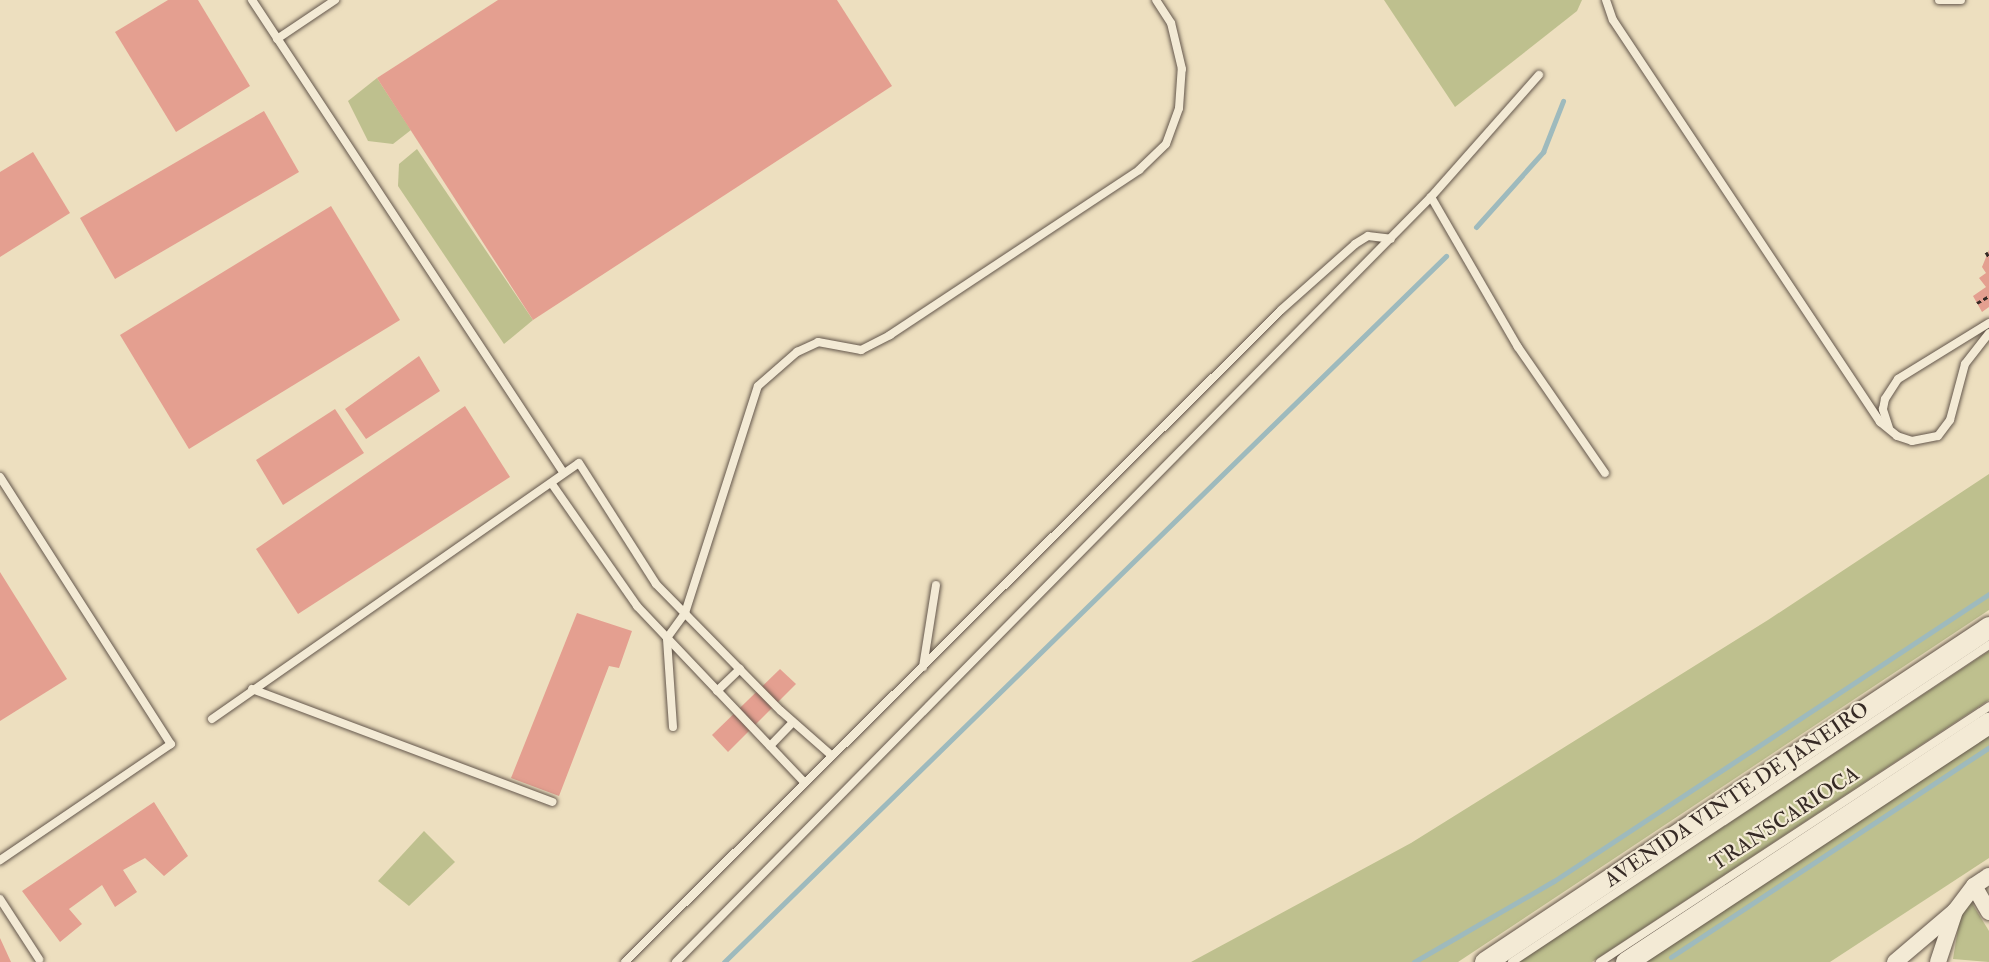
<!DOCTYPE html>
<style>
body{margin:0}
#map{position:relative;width:1989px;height:962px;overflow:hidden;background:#eddfbf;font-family:"IM FELL Double Pica",serif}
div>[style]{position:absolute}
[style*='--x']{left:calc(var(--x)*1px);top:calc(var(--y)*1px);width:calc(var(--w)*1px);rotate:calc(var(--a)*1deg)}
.green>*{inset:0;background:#bec08e}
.stream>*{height:5px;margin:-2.5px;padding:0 2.5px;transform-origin:2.5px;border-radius:2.5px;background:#9ebabd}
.building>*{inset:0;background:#e49f90}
.path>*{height:3px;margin-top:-1.5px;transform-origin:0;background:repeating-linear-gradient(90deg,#362a25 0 4.5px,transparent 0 7.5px)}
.roads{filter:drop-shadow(0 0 2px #64574c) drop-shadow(0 0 2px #64574c)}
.service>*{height:8px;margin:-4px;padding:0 4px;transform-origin:4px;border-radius:4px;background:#f3ead5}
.minor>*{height:16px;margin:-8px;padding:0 8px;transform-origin:8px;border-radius:8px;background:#f3ead5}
.tertiary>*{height:21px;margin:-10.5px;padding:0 10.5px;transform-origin:10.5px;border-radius:10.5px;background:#f3ead5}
span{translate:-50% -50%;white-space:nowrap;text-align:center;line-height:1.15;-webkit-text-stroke:4.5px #f3ead5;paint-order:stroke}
.street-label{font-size:21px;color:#362a25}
</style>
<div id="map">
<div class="green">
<div style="clip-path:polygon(1384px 0,1582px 0,1577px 11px,1455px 107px)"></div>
<div style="clip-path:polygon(377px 78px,411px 130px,393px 144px,368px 141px,348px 101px)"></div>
<div style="clip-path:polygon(417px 149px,533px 320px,504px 344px,398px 186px,399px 164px)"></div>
<div style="clip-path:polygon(1989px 474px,1989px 610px,1458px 962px,1191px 962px,1411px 843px,1768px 620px)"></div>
<div style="clip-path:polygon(1989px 651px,1989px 700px,1592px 962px,1519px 962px)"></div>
<div style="clip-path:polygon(1989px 730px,1989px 858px,1830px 962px,1639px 962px)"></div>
<div style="clip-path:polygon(424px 831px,455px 862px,409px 906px,378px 881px)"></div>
<div style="clip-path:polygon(1970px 900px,1989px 931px,1989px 962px,1953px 959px,1962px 904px)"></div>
</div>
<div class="stream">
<div style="--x:1476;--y:227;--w:101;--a:-48.2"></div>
<div style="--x:1543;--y:152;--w:55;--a:-68.6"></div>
<div style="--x:1671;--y:957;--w:381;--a:-33.4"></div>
<div style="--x:724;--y:962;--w:1010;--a:-44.36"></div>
<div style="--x:1414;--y:962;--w:162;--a:-30.1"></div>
<div style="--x:1554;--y:881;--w:521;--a:-33.42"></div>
</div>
<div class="building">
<div style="clip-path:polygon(168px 0,198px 0,250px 86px,176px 132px,115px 32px)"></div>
<div style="clip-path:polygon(498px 0,837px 0,892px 86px,533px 320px,377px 78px)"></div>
<div style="clip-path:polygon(264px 111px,299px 172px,115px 279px,80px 218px)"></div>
<div style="clip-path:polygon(33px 152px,70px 213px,0 257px,0 172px)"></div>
<div style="clip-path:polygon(331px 206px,400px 320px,189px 449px,120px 335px)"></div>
<div style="clip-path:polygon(1989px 250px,1989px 307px,1982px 312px,1973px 296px,1986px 287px,1979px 278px,1986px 273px,1982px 267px)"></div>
<div style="clip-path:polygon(419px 356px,440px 391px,366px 439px,345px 409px)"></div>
<div style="clip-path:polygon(465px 406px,510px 477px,298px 614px,256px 549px)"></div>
<div style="clip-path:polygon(335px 409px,364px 453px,283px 505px,256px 460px)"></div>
<div style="clip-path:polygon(0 572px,67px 679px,0 721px)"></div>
<div style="clip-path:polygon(577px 613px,632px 631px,619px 668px,609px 666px,559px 796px,511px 778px)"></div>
<div style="clip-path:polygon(780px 669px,796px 684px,728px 752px,712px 735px)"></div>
<div style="clip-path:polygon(154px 802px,188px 856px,164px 876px,145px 858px,123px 870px,137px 892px,115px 907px,102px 885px,69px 909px,82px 924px,60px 942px,22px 891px)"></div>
<div style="clip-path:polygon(0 938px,11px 962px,0 962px)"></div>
</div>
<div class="path">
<div style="--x:1986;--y:252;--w:6;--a:59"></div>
<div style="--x:1977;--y:303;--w:14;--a:-30"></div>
</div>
<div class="roads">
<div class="service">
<div style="--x:252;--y:0;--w:565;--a:56.62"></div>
<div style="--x:1606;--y:0;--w:21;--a:71"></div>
<div style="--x:1613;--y:20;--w:483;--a:56.4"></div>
<div style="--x:1880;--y:422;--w:22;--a:39"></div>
<div style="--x:1897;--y:436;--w:16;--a:18"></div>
<div style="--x:1912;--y:441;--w:26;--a:-11"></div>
<div style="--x:1938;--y:436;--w:20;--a:-53"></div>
<div style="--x:1950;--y:420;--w:58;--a:-75"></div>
<div style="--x:1965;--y:364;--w:39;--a:-52"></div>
<div style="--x:1939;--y:0;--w:22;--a:0"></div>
<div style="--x:277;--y:39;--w:70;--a:-33.9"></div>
<div style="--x:1431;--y:197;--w:173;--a:59.9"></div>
<div style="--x:1518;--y:347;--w:153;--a:55.4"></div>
<div style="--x:1889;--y:428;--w:20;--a:-108"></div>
<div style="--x:1883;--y:409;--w:10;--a:-79"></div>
<div style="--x:1885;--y:399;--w:24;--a:-57"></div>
<div style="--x:1898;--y:379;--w:107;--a:-31.6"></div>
<div style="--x:0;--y:477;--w:317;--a:57.4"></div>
<div style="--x:171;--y:744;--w:207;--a:145.8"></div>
<div style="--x:552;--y:484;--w:149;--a:55.1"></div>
<div style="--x:637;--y:606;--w:243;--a:46.5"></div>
<div style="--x:923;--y:667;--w:83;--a:-81"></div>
<div style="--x:252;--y:689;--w:321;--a:20.6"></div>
<div style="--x:717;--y:691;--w:32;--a:-44"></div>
<div style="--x:212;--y:719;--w:447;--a:-34.9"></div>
<div style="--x:579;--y:463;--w:143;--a:57.5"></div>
<div style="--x:656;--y:584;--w:178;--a:45.5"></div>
<div style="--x:781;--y:711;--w:67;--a:41.3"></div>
<div style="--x:673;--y:727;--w:89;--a:-93.9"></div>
<div style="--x:667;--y:638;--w:31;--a:-54"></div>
<div style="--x:685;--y:613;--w:238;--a:-72.2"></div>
<div style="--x:758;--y:386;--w:52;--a:-41.1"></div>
<div style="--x:797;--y:352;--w:23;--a:-25"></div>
<div style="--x:818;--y:342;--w:44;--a:10.5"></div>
<div style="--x:861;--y:350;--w:33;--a:-27"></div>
<div style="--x:890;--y:335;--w:299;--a:-33.5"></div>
<div style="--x:1139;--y:170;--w:37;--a:-44"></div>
<div style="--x:1166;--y:144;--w:38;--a:-70"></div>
<div style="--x:1179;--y:108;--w:39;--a:-86"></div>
<div style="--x:1182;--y:69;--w:47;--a:-103.4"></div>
<div style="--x:1171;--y:23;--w:27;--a:-123"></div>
<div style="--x:770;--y:746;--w:33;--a:-46"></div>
<div style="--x:0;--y:899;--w:72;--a:57"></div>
<div style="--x:625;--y:962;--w:925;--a:-44.82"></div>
<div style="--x:1281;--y:310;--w:99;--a:-41.7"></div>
<div style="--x:1355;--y:244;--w:15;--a:-32"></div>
<div style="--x:1368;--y:236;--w:23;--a:7"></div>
<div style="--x:676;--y:962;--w:1075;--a:-45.38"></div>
<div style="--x:1431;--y:197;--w:163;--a:-48.5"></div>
<div style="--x:1512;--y:962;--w:573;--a:-33.61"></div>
<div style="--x:1600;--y:962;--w:466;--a:-33.3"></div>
</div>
<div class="minor">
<div style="--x:1974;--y:886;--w:30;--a:60"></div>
<div style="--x:1895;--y:962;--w:77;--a:-40.3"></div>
<div style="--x:1938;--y:962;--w:54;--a:-71.6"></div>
<div style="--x:1955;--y:911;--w:31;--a:-53"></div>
<div style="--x:1974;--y:886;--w:18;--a:-34"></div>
</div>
<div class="tertiary">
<div style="--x:1485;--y:962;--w:605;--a:-33.61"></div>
<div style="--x:1626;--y:962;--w:435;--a:-33.4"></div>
</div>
</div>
<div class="street-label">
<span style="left:1737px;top:795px;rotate:-34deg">AVENIDA VINTE DE JANEIRO</span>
<span style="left:1785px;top:819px;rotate:-33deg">TRANSCARIOCA</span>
</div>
</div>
